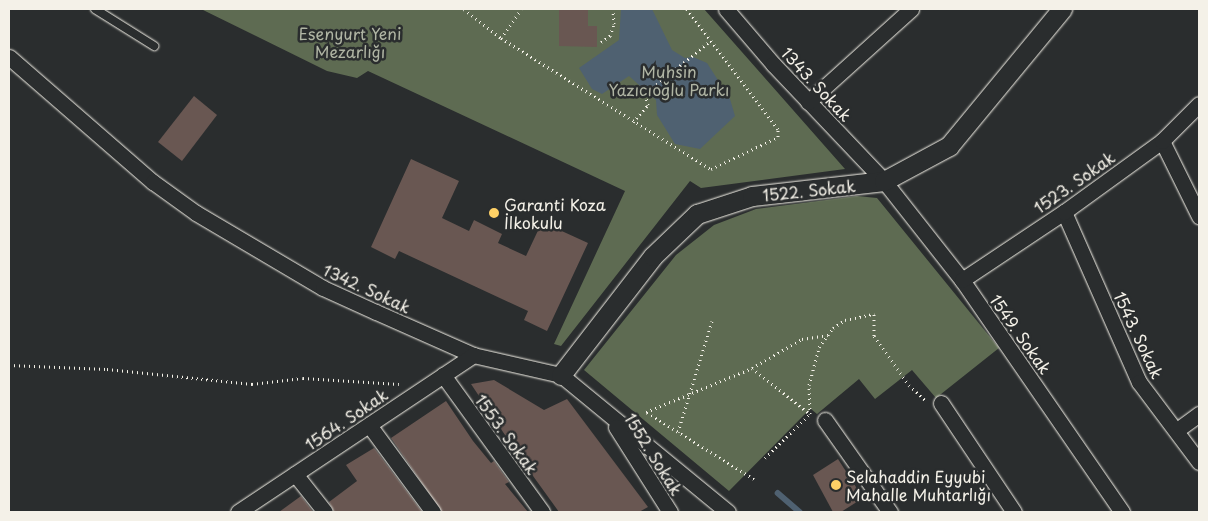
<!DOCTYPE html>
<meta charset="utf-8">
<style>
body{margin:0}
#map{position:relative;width:1208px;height:521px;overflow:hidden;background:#2a2d2e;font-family:"Playpen Sans",sans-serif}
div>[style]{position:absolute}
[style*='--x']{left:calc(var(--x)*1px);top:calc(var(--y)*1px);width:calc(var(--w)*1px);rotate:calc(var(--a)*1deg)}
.green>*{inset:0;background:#5e6b52}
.water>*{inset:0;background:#4f6171}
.stream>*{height:5.5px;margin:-2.75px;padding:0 2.75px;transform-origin:2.75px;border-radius:2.75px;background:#4f6171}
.building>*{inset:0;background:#695752}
.path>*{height:3px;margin-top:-1.5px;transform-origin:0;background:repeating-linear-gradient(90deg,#f4f1e8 0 1px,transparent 0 5px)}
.roads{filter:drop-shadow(0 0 1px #f4f1e8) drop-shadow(0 0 1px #f4f1e8)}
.service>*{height:8px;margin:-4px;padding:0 4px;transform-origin:4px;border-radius:4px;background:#2a2d2e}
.minor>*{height:15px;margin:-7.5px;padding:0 7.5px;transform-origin:7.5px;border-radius:7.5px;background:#2a2d2e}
.tertiary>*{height:19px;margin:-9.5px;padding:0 9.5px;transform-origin:9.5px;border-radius:9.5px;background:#2a2d2e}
.dots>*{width:14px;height:14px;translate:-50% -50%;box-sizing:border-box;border:2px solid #2a2d2e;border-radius:50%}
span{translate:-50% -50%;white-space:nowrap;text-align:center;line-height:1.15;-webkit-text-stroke:5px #2a2d2e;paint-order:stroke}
.park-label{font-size:16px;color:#b0b5a4}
.street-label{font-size:16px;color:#f4f1e8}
.poi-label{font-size:16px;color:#f4f1e8}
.left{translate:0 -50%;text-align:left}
.frame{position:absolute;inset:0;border:10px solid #f4f1e8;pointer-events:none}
</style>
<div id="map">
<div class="green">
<div style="clip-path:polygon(201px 9px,704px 9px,845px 169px,701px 188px,690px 181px,561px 346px,554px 344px,625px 191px,368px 71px,357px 78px,327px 71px)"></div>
<div style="clip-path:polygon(857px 196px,877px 198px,999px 348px,936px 398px,912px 370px,875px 399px,859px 379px,817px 414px,811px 409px,804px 415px,729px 491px,584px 370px,676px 255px,714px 225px,756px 209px)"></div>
</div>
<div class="water">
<div style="clip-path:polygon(621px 9px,652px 9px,672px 50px,685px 58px,693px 57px,707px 63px,730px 99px,735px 116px,700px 149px,675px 144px,657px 115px,656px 100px,629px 76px,602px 94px,592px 89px,579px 68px,619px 40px)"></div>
</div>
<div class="stream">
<div style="--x:778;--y:493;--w:29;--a:41"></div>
</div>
<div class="building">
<div style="clip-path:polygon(559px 9px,588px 9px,588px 26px,597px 26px,597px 47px,559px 46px)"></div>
<div style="clip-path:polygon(194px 96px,217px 115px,182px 161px,158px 142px)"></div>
<div style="clip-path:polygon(411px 159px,459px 181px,442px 218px,469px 231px,474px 220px,502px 234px,498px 243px,526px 256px,542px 222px,588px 243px,547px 331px,524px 320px,528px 311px,399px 251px,395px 259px,371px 247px)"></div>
<div style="clip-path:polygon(494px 380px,544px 410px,567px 399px,648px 507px,639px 512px,559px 512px,528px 469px,524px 471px,509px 450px,513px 447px,471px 384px)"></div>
<div style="clip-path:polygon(446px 401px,473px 441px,491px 463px,494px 461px,509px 482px,505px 484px,528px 512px,442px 512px,391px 438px)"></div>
<div style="clip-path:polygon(374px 448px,375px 449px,422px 512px,334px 512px,329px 502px,357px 481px,346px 465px)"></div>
<div style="clip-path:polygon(838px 459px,863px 498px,841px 512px,833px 512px,813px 475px)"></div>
<div style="clip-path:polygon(301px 496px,313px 512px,279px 512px)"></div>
</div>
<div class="path">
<div style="--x:464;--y:9;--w:47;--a:38.1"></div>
<div style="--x:501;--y:38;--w:248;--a:32"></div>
<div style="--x:711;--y:169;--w:74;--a:-25.5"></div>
<div style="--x:778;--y:137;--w:8;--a:-90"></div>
<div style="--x:778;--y:129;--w:151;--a:-127.2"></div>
<div style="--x:501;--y:38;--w:35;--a:-55"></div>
<div style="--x:601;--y:42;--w:11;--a:-34"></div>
<div style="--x:610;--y:36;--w:13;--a:-72"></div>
<div style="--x:614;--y:24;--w:15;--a:-94"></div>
<div style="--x:633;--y:122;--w:23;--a:-49"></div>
<div style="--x:648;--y:105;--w:11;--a:-105"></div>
<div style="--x:645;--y:94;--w:82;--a:-39.1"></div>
<div style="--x:9;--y:365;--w:98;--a:2.3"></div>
<div style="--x:107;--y:369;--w:146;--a:5.9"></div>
<div style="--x:252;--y:384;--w:51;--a:-6.7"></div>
<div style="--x:303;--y:378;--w:96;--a:3.6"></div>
<div style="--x:752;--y:368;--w:58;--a:-30.1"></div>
<div style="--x:802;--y:339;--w:26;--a:-9"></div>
<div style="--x:678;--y:432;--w:116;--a:-73"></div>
<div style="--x:765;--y:458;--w:63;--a:-44.4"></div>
<div style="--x:810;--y:414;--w:29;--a:-92"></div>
<div style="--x:809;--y:385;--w:39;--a:-75"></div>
<div style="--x:819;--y:347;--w:24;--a:-54"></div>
<div style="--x:833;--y:328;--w:14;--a:-34"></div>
<div style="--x:845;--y:320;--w:30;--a:-12"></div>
<div style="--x:874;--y:314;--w:22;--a:90"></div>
<div style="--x:874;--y:336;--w:60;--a:54.5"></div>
<div style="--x:909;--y:385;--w:22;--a:43"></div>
<div style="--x:754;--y:479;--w:127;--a:-148.2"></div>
<div style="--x:646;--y:412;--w:115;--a:-22.5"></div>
<div style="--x:752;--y:368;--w:74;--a:38.4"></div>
</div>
<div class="roads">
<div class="service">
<div style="--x:95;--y:9;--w:70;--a:32.1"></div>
</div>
<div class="minor">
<div style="--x:726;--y:9;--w:72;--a:49.5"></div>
<div style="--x:773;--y:64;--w:161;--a:46.5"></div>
<div style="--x:884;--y:181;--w:126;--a:51.8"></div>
<div style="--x:962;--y:280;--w:282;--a:55.4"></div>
<div style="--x:9;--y:57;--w:191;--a:41"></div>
<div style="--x:153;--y:182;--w:53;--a:35.8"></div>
<div style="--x:196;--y:213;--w:147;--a:30.6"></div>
<div style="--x:323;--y:288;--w:58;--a:24.4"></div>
<div style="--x:376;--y:312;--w:106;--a:23.9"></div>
<div style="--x:473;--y:355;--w:90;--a:12.8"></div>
<div style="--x:561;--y:375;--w:216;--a:39.4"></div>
<div style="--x:808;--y:102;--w:139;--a:-42.1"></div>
<div style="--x:1162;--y:141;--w:84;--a:63.7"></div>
<div style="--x:1064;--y:212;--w:186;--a:66.2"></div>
<div style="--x:1139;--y:382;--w:100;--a:53.1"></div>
<div style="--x:962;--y:280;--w:123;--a:-33.7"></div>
<div style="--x:1064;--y:212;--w:121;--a:-35.9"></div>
<div style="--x:1162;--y:141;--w:52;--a:-45"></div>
<div style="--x:443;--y:375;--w:169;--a:54.1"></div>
<div style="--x:941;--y:403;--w:131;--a:56.2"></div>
<div style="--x:825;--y:420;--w:113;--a:54.8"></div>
<div style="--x:369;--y:425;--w:108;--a:53.7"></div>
<div style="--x:616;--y:427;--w:101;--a:57.6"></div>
<div style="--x:1177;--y:430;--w:27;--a:-36"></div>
<div style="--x:295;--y:474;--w:48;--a:51.7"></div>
<div style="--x:238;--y:512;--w:283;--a:-33.7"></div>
</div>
<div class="tertiary">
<div style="--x:561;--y:375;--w:150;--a:-52.3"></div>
<div style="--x:653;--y:256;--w:61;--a:-43.7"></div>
<div style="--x:697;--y:214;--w:58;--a:-18.1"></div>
<div style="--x:752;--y:196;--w:133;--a:-6.5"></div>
<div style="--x:884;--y:181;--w:74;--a:-28.3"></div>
<div style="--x:949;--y:146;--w:178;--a:-50.5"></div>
</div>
</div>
<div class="dots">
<div style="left:494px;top:213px;background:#ffd166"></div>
<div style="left:836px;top:485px;background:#ffd166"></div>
</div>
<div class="park-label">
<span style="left:350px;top:42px">Esenyurt Yeni<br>Mezarlığı</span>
<span style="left:669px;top:80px">Muhsin<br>Yazıcıoğlu Parkı</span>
</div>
<div class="street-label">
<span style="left:817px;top:84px;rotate:47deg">1343. Sokak</span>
<span style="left:1074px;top:182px;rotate:-35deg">1523. Sokak</span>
<span style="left:809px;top:190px;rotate:-6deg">1522. Sokak</span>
<span style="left:367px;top:288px;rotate:25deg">1342. Sokak</span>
<span style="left:1021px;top:334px;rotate:55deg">1549. Sokak</span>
<span style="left:1139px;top:335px;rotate:65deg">1543. Sokak</span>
<span style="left:346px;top:419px;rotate:-34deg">1564. Sokak</span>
<span style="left:507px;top:434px;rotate:54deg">1553. Sokak</span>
<span style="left:654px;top:454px;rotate:58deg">1552. Sokak</span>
</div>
<div class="poi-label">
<span class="left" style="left:504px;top:213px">Garanti Koza<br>İlkokulu</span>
<span class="left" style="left:846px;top:485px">Selahaddin Eyyubi<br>Mahalle Muhtarlığı</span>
</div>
<div class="frame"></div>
</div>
